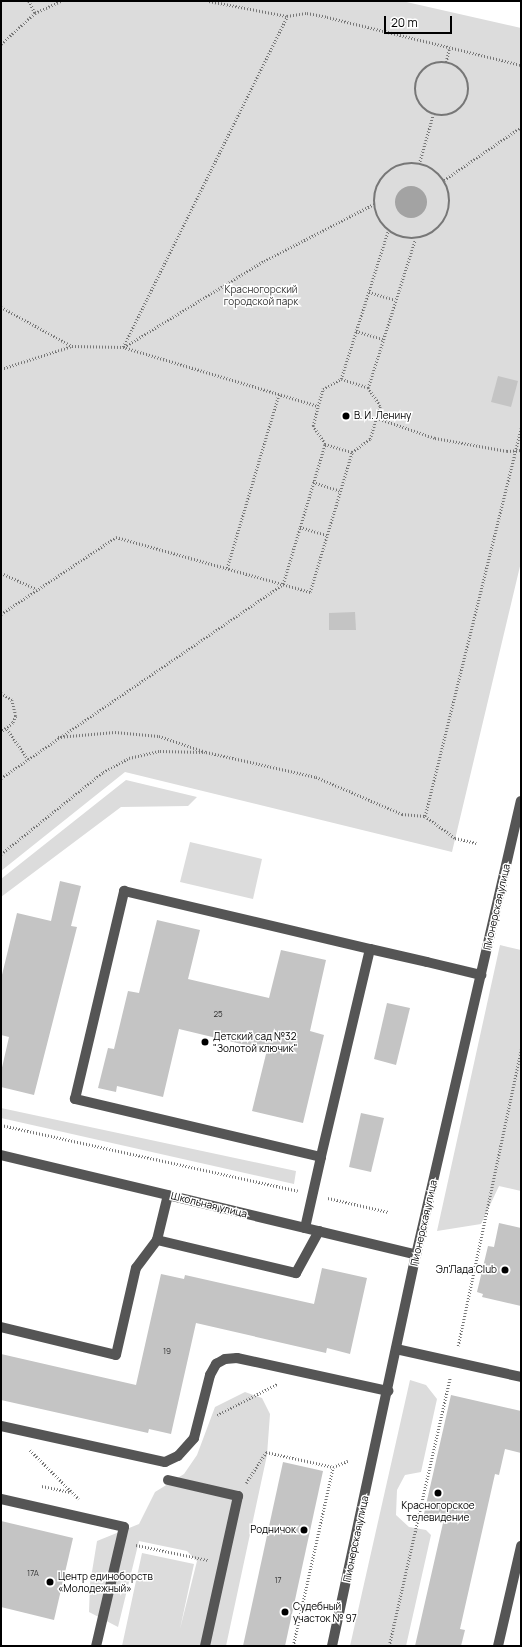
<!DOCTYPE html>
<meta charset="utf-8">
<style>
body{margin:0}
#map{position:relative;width:522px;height:1647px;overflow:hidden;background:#fff;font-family:Manrope,sans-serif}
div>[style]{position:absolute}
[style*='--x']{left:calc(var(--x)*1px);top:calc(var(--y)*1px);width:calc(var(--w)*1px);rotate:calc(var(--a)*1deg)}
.green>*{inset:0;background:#dcdcdc}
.water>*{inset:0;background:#a3a3a3}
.round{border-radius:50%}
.building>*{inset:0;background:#c4c4c4}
.path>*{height:2.5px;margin-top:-1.25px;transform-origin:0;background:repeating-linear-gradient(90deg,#777 0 1px,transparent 0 3px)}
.path>.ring{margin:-1.25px;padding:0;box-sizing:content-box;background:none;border:2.5px solid #777;border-radius:50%}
.minor>*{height:10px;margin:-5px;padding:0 5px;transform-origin:5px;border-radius:5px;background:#555}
.dots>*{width:11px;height:11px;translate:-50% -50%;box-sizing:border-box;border:2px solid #fff;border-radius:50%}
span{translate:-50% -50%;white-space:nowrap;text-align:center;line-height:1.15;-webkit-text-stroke:3px #fff;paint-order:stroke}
.number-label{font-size:8px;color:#313131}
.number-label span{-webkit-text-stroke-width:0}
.park-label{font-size:10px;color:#333}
.poi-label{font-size:10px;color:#000}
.left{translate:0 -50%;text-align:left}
.right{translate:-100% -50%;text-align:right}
.street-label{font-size:10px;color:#000}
.frame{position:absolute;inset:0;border:2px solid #000;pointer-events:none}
.scale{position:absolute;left:384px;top:16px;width:68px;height:18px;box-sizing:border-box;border:2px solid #000;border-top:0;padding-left:5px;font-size:12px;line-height:14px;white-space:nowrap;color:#000;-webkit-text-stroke:3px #fff;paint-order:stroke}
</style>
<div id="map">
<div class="green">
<div style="clip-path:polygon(1px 1px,402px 1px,521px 28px,521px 562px,452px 852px,125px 772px,1px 871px)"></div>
<div style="clip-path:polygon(126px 780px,197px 797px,188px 806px,121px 807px,1px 897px,1px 879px)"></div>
<div style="clip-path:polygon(190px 842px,262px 859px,253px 899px,180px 882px)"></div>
<div style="clip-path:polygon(500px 945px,521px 950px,521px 1191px,499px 1186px,481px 1224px,437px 1231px)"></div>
<div style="clip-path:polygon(1px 1108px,296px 1171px,294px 1184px,1px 1118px)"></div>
<div style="clip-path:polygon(410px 1380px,426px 1385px,437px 1399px,421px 1472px,405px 1475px,397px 1490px,396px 1515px,409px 1527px,426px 1530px,431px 1535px,406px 1646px,350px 1646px)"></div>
<div style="clip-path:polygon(245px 1392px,262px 1398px,270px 1414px,267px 1455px,226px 1646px,122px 1646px,142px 1553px,194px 1564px,180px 1629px,197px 1561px,187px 1551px,139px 1541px,118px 1627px,89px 1612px,90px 1584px,97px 1541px,139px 1524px,155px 1492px,184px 1474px,197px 1455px,215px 1407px)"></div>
</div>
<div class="water">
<div class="round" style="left:395px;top:186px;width:32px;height:32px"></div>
</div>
<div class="building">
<div style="clip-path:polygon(498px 376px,518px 381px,511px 407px,491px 402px)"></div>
<div style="clip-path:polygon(355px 612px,356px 630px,329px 630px,329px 613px)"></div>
<div style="clip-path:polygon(60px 881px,81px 886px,71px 926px,77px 927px,34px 1095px,1px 1087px,1px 1072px,9px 1037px,1px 1035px,1px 979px,17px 913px,51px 921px)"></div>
<div style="clip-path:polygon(157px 920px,200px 930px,188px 979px,269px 998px,281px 950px,326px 960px,310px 1031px,324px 1035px,303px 1123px,252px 1111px,267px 1050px,179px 1029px,163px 1097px,117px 1086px,116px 1092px,98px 1088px,108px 1048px,114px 1049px,128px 991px,139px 993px)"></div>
<div style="clip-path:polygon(387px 1003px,410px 1008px,396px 1065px,374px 1059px)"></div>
<div style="clip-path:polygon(361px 1113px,384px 1118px,371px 1172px,349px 1167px)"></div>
<div style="clip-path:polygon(499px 1223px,521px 1228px,521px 1306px,482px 1297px,483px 1294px,477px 1292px,488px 1246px,494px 1247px)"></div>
<div style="clip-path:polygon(322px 1268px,367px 1278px,350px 1354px,327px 1348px,326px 1353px,196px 1323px,171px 1434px,149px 1429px,148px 1433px,1px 1400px,1px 1354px,136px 1385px,161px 1274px,184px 1279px,185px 1275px,314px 1304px)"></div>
<div style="clip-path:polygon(451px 1395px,521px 1411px,521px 1453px,505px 1449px,499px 1475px,495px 1474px,460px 1629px,465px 1630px,461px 1646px,415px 1646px,443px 1523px,423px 1518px)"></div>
<div style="clip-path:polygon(283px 1462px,323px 1471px,285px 1646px,243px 1646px)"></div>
<div style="clip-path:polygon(1px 1521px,73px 1538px,54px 1620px,1px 1607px)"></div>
</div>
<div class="path">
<div style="--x:29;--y:1;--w:13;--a:63"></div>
<div style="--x:209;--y:1;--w:79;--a:10.9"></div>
<div style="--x:287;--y:16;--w:20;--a:-9"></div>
<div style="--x:307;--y:13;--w:20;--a:11"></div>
<div style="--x:327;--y:17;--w:200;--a:13.9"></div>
<div style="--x:1;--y:44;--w:46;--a:-42.4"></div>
<div style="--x:35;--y:13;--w:29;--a:-25"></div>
<div class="ring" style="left:415px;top:62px;width:51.5px;height:51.5px"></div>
<div style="--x:446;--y:62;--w:13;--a:-77"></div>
<div class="ring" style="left:374px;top:163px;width:73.5px;height:73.5px"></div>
<div style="--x:419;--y:164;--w:51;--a:-74.1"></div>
<div style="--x:444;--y:180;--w:93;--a:-34.5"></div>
<div style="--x:369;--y:292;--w:27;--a:17"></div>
<div style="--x:1;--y:307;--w:81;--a:28.8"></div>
<div style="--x:356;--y:331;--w:28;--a:17"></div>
<div style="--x:123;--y:347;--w:369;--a:-63.6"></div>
<div style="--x:124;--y:347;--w:164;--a:-31.6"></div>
<div style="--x:264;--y:261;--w:124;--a:-27.4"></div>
<div style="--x:1;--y:369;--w:75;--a:-17.9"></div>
<div style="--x:72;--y:346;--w:51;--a:1.1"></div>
<div style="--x:123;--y:347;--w:204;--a:16.8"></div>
<div style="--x:368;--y:388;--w:155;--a:-72.4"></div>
<div style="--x:377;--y:418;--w:61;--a:19"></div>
<div style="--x:435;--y:438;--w:73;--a:10.2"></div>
<div style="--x:507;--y:451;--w:14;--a:-4"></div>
<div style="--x:325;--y:444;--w:28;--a:17"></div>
<div style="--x:313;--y:482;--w:28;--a:18"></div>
<div style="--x:300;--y:527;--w:28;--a:17"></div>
<div style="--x:227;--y:568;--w:182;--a:-73.4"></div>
<div style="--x:1;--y:573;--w:39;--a:24"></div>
<div style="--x:1;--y:614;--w:138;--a:-33.8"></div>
<div style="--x:116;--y:537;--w:202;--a:15.8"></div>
<div style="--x:310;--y:592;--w:146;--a:-73.3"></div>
<div style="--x:352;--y:452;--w:22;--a:-36"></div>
<div style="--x:370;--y:439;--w:34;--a:-73"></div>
<div style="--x:380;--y:406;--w:22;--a:-124"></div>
<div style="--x:368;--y:388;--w:28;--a:-162"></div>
<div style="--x:1;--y:693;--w:13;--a:32"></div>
<div style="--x:12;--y:700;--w:16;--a:76"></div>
<div style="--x:16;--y:716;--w:8;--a:113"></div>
<div style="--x:13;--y:723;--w:15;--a:143"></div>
<div style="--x:7;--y:729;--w:37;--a:55"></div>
<div style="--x:58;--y:737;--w:57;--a:-5"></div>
<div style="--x:115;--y:732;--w:44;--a:5.2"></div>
<div style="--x:159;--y:736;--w:50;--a:18.8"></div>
<div style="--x:206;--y:752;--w:113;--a:12.8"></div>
<div style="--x:316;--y:777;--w:94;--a:23.3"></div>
<div style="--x:402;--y:814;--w:23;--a:5"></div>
<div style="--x:425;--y:816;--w:37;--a:36"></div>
<div style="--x:455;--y:838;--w:22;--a:13"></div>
<div style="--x:1;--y:778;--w:342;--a:-34.5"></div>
<div style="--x:283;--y:584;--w:146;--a:-73.3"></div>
<div style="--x:325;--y:444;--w:22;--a:-124"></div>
<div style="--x:313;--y:426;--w:21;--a:-76"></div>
<div style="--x:318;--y:406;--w:18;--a:-74"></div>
<div style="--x:323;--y:389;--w:21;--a:-29"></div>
<div style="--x:341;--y:379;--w:155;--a:-72.4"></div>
<div style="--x:425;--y:816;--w:401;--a:-76.1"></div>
<div style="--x:1;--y:854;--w:131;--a:-38.8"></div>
<div style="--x:103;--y:772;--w:30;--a:-28"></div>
<div style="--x:129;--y:758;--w:32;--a:-13"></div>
<div style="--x:160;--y:751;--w:43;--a:1.3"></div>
<div style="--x:1;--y:1125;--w:304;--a:12.5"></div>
<div style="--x:328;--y:1198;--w:62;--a:13.1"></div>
<div style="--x:458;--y:1346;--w:304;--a:-78"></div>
<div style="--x:217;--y:1415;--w:68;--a:-27.3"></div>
<div style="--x:30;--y:1450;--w:69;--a:45"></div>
<div style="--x:246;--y:1483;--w:37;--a:-57"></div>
<div style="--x:266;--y:1452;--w:69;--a:12.6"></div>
<div style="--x:42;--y:1486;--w:30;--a:12"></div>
<div style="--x:136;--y:1545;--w:74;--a:11.8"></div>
<div style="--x:293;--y:1646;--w:183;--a:-77.4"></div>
<div style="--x:333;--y:1467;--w:16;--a:-22"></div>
<div style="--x:389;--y:1646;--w:275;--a:-77.2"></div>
</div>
<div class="minor">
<div style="--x:370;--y:949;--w:214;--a:103.3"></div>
<div style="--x:321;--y:1157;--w:253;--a:-166.7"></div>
<div style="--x:75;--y:1099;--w:214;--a:-76.7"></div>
<div style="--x:124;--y:891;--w:253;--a:13.3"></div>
<div style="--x:370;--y:949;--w:58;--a:12.8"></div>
<div style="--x:427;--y:962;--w:56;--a:13.5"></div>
<div style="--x:1;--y:1155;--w:427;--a:13.5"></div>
<div style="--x:305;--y:1228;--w:73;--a:-77.3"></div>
<div style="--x:157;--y:1240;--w:143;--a:13.4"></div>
<div style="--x:296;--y:1273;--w:48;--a:-61.3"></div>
<div style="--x:1;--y:1327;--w:118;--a:13.7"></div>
<div style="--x:116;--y:1355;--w:89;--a:-77.1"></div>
<div style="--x:136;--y:1268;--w:35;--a:-53"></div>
<div style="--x:157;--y:1240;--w:46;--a:-76.3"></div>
<div style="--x:396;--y:1349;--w:128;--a:12.6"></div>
<div style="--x:1;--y:1426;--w:168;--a:12.4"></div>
<div style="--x:165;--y:1462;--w:14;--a:-25"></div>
<div style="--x:178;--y:1456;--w:24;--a:-48"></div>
<div style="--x:194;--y:1438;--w:65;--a:-75.7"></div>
<div style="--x:210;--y:1375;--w:13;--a:-61"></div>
<div style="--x:216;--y:1364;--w:10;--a:-29"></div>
<div style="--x:225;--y:1359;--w:12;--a:-5"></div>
<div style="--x:237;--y:1358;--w:155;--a:12.3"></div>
<div style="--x:168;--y:1480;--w:72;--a:12.9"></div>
<div style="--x:238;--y:1496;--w:154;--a:102.4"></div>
<div style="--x:1;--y:1499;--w:126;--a:12.8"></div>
<div style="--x:124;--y:1527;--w:122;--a:103.2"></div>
<div style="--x:332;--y:1646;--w:400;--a:-77.9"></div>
<div style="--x:416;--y:1255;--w:466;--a:-77"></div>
<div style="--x:498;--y:1646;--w:103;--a:-77"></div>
</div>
<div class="dots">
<div style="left:346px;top:416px;background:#000"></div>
<div style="left:205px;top:1042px;background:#000"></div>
<div style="left:505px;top:1270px;background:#000"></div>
<div style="left:438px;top:1493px;background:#000"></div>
<div style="left:304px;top:1530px;background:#000"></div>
<div style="left:50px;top:1582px;background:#000"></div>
<div style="left:285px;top:1612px;background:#000"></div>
</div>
<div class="number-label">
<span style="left:218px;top:1014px">25</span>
<span style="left:167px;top:1351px">19</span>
<span style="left:33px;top:1573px">17А</span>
<span style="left:278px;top:1580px">17</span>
</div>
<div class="park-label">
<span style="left:261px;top:295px">Красногорский<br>городской парк</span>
</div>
<div class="poi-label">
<span class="left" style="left:354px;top:416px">В. И. Ленину</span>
<span class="left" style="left:213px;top:1042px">Детский сад №32<br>"Золотой ключик"</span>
<span class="right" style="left:497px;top:1270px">Эл'Лада Club</span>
<span style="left:438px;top:1511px">Красногорское<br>телевидение</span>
<span class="right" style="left:296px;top:1530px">Родничок</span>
<span class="left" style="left:58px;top:1582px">Центр единоборств<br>«Молодежный»</span>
<span class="left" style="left:293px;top:1612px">Судебный<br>участок № 97</span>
</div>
<div class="street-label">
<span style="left:497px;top:907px;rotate:-77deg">Пионерская улица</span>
<span style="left:209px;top:1205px;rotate:14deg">Школьная улица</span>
<span style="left:424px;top:1223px;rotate:-77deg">Пионерская улица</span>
<span style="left:356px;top:1539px;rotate:-78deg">Пионерская улица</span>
</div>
<div class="frame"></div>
<div class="scale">20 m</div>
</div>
